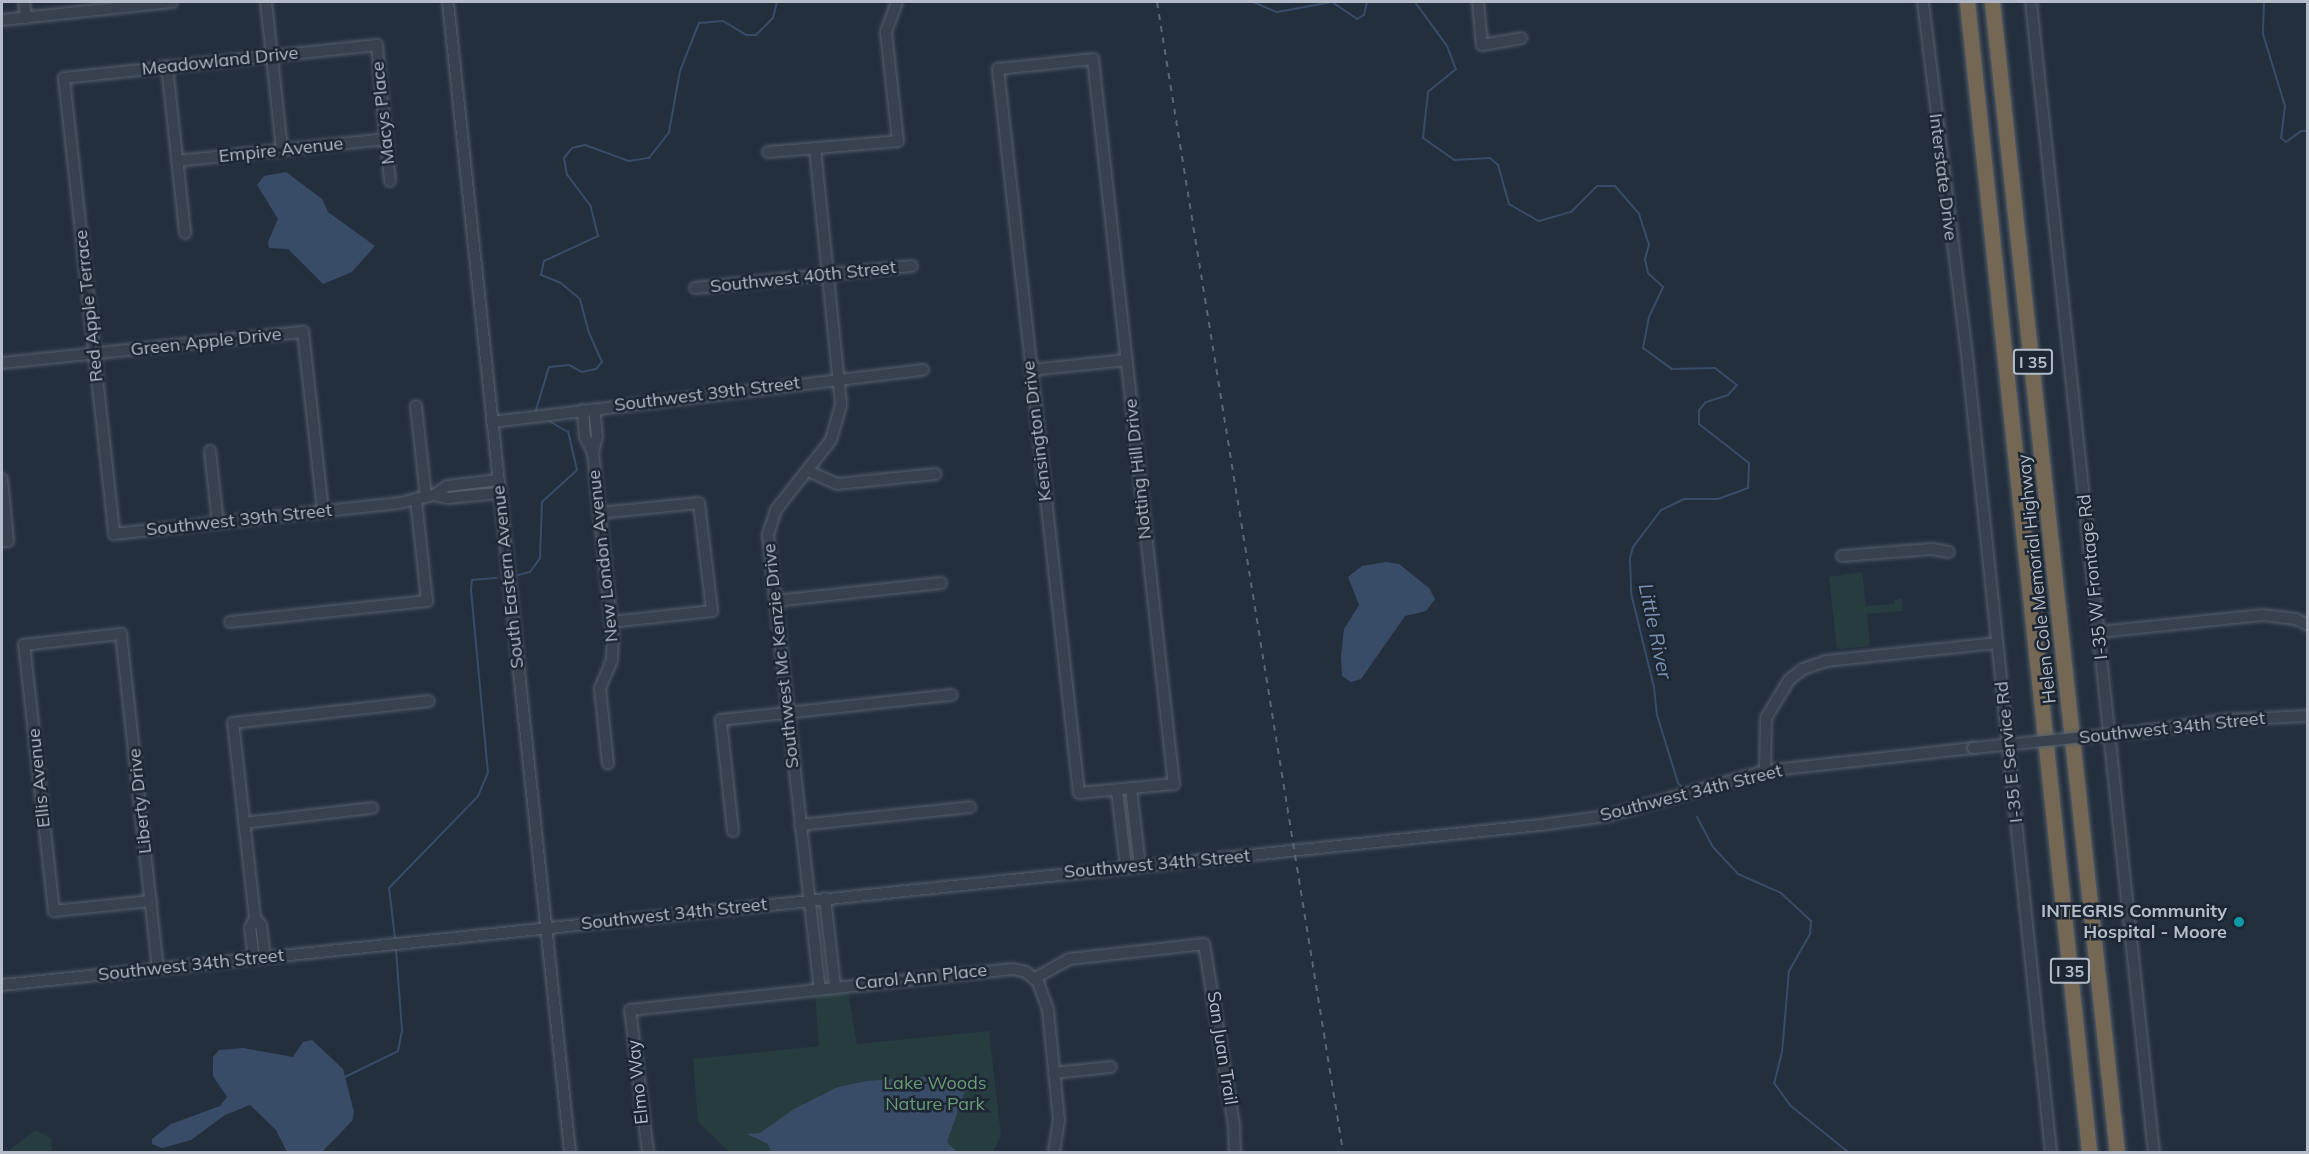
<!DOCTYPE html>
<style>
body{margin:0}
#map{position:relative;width:2309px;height:1154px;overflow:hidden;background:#242f3e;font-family:Mulish,sans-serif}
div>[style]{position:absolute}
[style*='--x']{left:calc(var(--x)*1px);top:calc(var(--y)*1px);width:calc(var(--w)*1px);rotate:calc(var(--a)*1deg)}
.green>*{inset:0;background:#263c3f}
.water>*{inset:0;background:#394c67}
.stream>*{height:2px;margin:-1px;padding:0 1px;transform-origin:1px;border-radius:1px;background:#394c67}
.roads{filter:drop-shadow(0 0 2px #565f6c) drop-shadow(0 0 2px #565f6c)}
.minor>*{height:10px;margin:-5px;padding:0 5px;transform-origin:5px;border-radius:5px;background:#38414e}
.highway>*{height:15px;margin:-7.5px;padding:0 7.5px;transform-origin:7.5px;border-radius:7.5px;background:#746855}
.rail>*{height:2px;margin-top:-1px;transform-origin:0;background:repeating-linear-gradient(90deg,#5a6575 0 6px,transparent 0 12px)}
.bridges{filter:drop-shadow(0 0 2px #565f6c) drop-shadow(0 0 2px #565f6c)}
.minor-bridge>*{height:10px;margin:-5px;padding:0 5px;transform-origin:5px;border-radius:5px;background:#38414e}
.dots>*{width:16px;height:16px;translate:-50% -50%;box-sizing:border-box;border:3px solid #1d2633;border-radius:50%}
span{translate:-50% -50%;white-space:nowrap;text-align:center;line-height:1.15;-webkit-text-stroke:5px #1d2633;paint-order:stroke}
.shield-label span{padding:2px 4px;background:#1d2633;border:2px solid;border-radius:4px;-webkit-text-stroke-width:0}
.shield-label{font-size:16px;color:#b4bcc9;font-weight:700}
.street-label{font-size:18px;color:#b4bcc9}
.poi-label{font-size:18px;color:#b4bcc9;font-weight:700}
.right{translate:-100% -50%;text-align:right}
.park-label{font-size:18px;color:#6b9a76}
.water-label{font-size:20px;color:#7c92b1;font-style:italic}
.frame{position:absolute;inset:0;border:3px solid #b4bcc9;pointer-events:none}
</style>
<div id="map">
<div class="green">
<div style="clip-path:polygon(1862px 572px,1866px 606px,1894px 604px,1895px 600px,1902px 598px,1903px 611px,1867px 614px,1870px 646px,1837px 649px,1829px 577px)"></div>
<div style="clip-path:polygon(848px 991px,857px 1044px,989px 1031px,1001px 1135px,993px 1152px,729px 1152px,698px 1122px,693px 1059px,819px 1046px,815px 994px)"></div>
<div style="clip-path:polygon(35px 1130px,51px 1138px,52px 1152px,7px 1152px)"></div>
</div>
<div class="water">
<div style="clip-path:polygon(286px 172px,322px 199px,328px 212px,375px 246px,352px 272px,323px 284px,288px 249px,269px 248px,268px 242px,278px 219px,257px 185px,264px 176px)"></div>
<div style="clip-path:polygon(1386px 562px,1399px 564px,1429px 588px,1435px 599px,1426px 611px,1405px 616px,1361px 679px,1351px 682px,1342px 676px,1341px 656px,1344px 629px,1359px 605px,1348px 577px,1362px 566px)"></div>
<div style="clip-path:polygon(312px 1040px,343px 1069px,354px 1112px,352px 1121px,322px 1152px,287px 1152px,276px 1130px,250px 1105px,225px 1115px,191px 1140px,162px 1148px,152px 1144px,152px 1139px,171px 1124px,220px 1106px,227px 1097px,213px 1076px,213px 1057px,219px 1050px,243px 1048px,293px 1057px,303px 1042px)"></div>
<div style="clip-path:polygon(935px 1076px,967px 1085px,947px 1142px,957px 1152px,771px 1152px,768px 1144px,747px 1134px,760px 1133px,794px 1109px,838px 1087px,867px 1081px)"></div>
</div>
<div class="stream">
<div style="--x:1253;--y:2;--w:26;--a:23"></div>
<div style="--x:1277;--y:12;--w:56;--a:-10.3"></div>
<div style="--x:1332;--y:2;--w:30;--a:34"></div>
<div style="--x:1357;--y:19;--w:8;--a:-30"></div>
<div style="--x:1364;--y:15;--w:13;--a:-77"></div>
<div style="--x:1415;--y:2;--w:54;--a:54"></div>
<div style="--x:1447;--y:46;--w:25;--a:69"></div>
<div style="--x:1456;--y:69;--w:36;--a:141"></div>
<div style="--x:1428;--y:92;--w:46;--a:96.2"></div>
<div style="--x:1423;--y:138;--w:38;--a:35"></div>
<div style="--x:1454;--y:160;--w:36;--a:-3"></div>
<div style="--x:1490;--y:158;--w:11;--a:41"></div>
<div style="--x:1498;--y:165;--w:41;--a:74.2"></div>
<div style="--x:1509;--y:204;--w:34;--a:30"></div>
<div style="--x:1539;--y:221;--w:33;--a:-16"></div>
<div style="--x:1571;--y:212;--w:37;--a:-45"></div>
<div style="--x:1597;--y:186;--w:18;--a:0"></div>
<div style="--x:1615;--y:186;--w:37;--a:49"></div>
<div style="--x:1639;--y:214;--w:33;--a:72"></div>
<div style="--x:1649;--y:245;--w:15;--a:106"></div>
<div style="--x:1645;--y:259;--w:14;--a:78"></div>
<div style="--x:1648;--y:273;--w:21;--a:43"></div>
<div style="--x:1663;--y:287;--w:33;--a:115"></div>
<div style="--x:1649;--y:317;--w:32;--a:101"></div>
<div style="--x:1643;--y:348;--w:36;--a:36"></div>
<div style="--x:1672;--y:369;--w:43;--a:-1.3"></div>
<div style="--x:1715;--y:368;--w:28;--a:38"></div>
<div style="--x:1737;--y:385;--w:13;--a:132"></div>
<div style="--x:1728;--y:395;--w:23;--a:162"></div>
<div style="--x:1706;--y:402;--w:11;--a:131"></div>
<div style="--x:1699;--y:410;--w:14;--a:90"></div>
<div style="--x:1699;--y:424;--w:63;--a:38"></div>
<div style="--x:1749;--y:463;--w:25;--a:92"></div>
<div style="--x:1748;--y:488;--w:32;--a:160"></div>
<div style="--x:1718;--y:499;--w:34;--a:180"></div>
<div style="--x:1684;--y:499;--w:25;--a:154"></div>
<div style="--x:1661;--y:510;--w:46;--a:127.1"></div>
<div style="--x:1633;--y:547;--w:11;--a:105"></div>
<div style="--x:1630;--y:558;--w:35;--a:88"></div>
<div style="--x:1631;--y:593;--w:97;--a:76.3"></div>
<div style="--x:1654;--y:687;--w:28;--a:84"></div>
<div style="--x:1657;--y:715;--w:71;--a:72.8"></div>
<div style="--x:1678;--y:783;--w:11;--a:45"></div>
<div style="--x:2264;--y:2;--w:32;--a:92"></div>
<div style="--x:2263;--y:34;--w:75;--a:73"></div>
<div style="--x:2285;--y:106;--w:32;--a:97"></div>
<div style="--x:2281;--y:138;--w:6;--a:39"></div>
<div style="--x:2286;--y:142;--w:19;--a:-36"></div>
<div style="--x:2301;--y:131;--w:7;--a:0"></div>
<div style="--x:535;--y:413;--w:48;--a:-73.1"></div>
<div style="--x:549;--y:367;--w:20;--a:-6"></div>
<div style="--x:569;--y:365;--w:15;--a:28"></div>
<div style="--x:582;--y:372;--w:14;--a:-12"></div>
<div style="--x:596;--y:369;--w:9;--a:-49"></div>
<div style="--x:602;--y:362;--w:32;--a:-114"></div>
<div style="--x:589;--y:333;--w:35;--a:-105"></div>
<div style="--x:580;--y:299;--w:25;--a:-140"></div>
<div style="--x:561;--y:283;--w:22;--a:-158"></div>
<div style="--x:541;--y:275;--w:14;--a:-78"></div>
<div style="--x:544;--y:261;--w:60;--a:-24.8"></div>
<div style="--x:598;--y:236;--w:32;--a:-104"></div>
<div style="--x:590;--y:205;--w:38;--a:-127"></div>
<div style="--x:567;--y:175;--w:17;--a:-100"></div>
<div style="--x:564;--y:158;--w:13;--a:-51"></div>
<div style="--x:572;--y:148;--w:13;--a:-13"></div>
<div style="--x:585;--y:145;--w:47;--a:20"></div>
<div style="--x:629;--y:161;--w:20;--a:-9"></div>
<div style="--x:649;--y:158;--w:33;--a:-52"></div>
<div style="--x:669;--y:132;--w:62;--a:-79.8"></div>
<div style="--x:680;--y:71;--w:52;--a:-68.4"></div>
<div style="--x:699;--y:23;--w:24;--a:-5"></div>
<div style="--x:723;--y:21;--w:27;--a:31"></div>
<div style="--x:746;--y:35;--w:10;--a:0"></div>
<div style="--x:756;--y:35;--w:24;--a:-45"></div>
<div style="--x:773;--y:18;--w:16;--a:-76"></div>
<div style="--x:518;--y:575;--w:12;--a:-14"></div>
<div style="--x:530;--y:572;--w:17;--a:-54"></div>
<div style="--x:540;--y:558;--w:56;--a:-88"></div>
<div style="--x:542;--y:502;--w:47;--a:-42.4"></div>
<div style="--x:577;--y:470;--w:39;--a:-103"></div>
<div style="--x:568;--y:432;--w:24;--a:-150"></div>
<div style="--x:1697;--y:817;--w:34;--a:62"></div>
<div style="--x:1713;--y:847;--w:37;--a:47"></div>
<div style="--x:1738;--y:874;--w:47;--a:23.8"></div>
<div style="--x:1781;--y:893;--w:41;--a:43"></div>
<div style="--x:1811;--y:921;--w:13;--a:94"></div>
<div style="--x:1810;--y:934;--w:43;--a:119.6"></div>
<div style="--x:1789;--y:971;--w:81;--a:94.9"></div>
<div style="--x:1782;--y:1052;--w:32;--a:104"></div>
<div style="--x:1774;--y:1083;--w:29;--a:54"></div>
<div style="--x:1791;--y:1106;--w:73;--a:38.9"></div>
<div style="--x:395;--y:938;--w:50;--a:-96.8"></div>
<div style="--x:389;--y:888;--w:128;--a:-45.9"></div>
<div style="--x:478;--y:796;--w:25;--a:-67"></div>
<div style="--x:488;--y:773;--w:185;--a:-95.3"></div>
<div style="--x:471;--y:589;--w:9;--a:-84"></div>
<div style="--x:472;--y:580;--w:25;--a:-5"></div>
<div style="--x:345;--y:1077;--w:59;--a:-26.1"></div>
<div style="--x:398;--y:1051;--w:21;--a:-79"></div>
<div style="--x:402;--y:1030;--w:80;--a:-94.3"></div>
</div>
<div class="roads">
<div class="minor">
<div style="--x:24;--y:2;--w:16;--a:83"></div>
<div style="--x:266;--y:2;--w:149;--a:83.8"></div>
<div style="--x:448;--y:2;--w:1156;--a:83.94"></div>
<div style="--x:1478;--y:2;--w:43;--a:84.7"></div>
<div style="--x:1482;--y:45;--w:40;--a:-10"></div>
<div style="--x:1923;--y:2;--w:366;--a:82.9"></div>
<div style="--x:1968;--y:365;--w:791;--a:83.98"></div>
<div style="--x:2031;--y:2;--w:1157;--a:83.9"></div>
<div style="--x:2;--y:20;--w:171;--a:-6"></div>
<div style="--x:1093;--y:59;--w:730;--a:83.63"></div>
<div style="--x:1174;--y:784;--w:95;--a:174.6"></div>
<div style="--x:1079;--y:793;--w:729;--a:-96.38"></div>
<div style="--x:998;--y:69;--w:96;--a:-6"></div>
<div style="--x:167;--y:66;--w:168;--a:83.8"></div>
<div style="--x:815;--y:148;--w:258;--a:84.2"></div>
<div style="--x:841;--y:405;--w:36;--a:106"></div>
<div style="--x:831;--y:440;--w:89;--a:128.2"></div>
<div style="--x:776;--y:510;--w:26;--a:108"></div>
<div style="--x:768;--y:535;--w:456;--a:83.5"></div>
<div style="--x:768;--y:152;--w:130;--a:-4.8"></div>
<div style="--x:898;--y:141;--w:110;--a:-96.3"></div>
<div style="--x:886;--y:32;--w:32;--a:-70"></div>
<div style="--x:177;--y:161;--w:210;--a:-6"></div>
<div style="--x:390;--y:181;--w:137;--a:-95.5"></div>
<div style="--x:377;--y:45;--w:315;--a:174"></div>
<div style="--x:64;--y:78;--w:459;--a:83.7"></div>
<div style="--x:114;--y:534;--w:287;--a:-6.2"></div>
<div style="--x:399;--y:503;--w:36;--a:-13"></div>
<div style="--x:434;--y:495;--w:16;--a:-35"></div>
<div style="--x:447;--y:486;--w:51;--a:-6.7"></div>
<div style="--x:695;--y:288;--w:218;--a:-5.8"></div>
<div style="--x:2;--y:363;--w:303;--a:-5.9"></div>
<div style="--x:303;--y:332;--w:180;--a:83.6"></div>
<div style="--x:1031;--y:370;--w:96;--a:-6"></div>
<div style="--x:416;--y:406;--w:91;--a:83.7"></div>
<div style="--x:583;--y:410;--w:27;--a:86"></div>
<div style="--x:585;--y:437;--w:18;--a:63"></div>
<div style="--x:593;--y:453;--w:186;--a:83.8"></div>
<div style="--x:613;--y:638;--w:22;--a:93"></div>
<div style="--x:612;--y:660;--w:30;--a:113"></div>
<div style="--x:600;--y:688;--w:76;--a:84"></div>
<div style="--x:492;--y:422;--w:434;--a:-6.9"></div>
<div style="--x:210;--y:451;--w:72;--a:83.7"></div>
<div style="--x:593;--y:453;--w:17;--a:-77"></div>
<div style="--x:597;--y:436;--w:27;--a:-96"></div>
<div style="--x:808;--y:471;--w:32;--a:24"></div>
<div style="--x:837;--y:484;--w:99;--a:-5.8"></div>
<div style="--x:2;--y:479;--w:62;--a:84.5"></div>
<div style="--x:8;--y:541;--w:6;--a:180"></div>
<div style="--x:434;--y:495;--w:14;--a:12"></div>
<div style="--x:448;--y:498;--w:51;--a:-5.6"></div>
<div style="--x:599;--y:513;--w:100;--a:-5.7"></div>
<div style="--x:699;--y:503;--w:109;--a:83.1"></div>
<div style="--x:712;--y:611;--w:102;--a:173.8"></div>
<div style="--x:1842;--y:556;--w:90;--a:-4.4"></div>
<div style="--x:1932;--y:549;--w:17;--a:10"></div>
<div style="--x:775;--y:601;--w:167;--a:-6.2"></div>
<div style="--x:230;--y:622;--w:198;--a:-6.1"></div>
<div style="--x:427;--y:601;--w:103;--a:-96.2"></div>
<div style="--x:2099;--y:632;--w:165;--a:-5.9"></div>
<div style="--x:2263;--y:615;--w:33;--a:7"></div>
<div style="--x:2296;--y:619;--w:13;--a:27"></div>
<div style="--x:2145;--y:731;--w:81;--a:-7.8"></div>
<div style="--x:2225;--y:720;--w:83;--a:-2.8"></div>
<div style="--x:1765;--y:771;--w:53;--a:-88.9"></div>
<div style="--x:1766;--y:718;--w:44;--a:-58.8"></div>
<div style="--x:1789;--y:680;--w:18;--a:-38"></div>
<div style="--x:1803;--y:669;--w:24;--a:-19"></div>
<div style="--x:1826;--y:661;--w:172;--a:-6"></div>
<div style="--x:1131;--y:789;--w:78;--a:83.3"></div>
<div style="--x:1117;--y:791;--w:77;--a:83.2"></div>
<div style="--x:244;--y:823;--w:129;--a:-6.7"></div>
<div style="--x:800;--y:825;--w:171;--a:-6"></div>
<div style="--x:733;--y:831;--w:112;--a:-96.2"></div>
<div style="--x:721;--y:720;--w:232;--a:-6.2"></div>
<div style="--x:825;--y:898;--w:89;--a:83.5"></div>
<div style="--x:151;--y:901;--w:98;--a:174.1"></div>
<div style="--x:54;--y:911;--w:268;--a:-96.4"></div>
<div style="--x:24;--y:645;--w:98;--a:-6.5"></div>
<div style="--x:121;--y:634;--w:336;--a:83.7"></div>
<div style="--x:255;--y:918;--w:9;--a:49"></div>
<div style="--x:261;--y:925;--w:32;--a:83"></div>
<div style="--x:254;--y:959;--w:31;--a:-97"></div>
<div style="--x:250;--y:928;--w:11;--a:-63"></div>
<div style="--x:255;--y:918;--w:196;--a:-96.4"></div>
<div style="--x:233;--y:723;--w:197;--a:-6.4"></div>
<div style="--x:1035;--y:978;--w:39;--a:-29"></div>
<div style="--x:1069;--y:959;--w:136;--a:-6.3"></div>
<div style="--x:1204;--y:944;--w:183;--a:80.6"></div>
<div style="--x:1234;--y:1125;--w:27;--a:88"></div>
<div style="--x:2;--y:985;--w:1547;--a:-5.94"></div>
<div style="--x:1541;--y:825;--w:67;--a:-7.8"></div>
<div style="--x:1607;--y:816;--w:164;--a:-15.9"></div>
<div style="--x:1765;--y:771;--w:209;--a:-6.3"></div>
<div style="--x:1054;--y:1073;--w:57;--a:-6"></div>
<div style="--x:648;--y:1152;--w:143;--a:-97.2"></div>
<div style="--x:630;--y:1010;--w:385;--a:-6.1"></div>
<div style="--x:1013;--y:969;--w:13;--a:13"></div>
<div style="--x:1026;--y:972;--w:16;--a:40"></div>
<div style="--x:1038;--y:982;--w:30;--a:70"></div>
<div style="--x:1048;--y:1010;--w:111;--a:84.3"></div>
<div style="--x:1059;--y:1120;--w:32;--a:99"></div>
</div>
<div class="highway">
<div style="--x:1967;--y:2;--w:1156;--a:83.94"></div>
<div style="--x:1992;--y:2;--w:1157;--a:83.8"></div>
</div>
</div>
<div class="rail">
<div style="--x:1157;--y:2;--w:1165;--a:80.81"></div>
</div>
<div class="bridges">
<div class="minor-bridge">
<div style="--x:1973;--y:748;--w:173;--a:-5.6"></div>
</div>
</div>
<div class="dots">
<div style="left:2239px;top:922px;background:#0f9aa8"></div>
</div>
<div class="shield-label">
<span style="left:2033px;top:362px">I 35</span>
<span style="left:2070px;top:971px">I 35</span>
</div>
<div class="street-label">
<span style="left:220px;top:61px;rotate:-6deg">Meadowland Drive</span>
<span style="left:383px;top:113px;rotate:-96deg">Macys Place</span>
<span style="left:281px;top:150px;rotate:-6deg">Empire Avenue</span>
<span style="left:1943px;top:177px;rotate:83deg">Interstate Drive</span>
<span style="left:803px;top:277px;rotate:-6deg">Southwest 40th Street</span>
<span style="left:89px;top:306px;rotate:-96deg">Red Apple Terrace</span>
<span style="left:206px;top:342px;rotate:-6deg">Green Apple Drive</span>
<span style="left:707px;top:394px;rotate:-7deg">Southwest 39th Street</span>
<span style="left:1037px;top:431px;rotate:-97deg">Kensington Drive</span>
<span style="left:1138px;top:469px;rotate:-96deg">Notting Hill Drive</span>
<span style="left:239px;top:520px;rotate:-6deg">Southwest 39th Street</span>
<span style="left:603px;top:556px;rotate:-96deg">New London Avenue</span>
<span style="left:508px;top:577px;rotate:-96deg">South Eastern Avenue</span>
<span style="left:2093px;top:577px;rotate:-96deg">I-35 W Frontage Rd</span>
<span style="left:2037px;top:579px;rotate:-96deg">Helen Cole Memorial Highway</span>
<span style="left:781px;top:656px;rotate:-96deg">Southwest Mc Kenzie Drive</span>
<span style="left:2172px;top:728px;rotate:-6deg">Southwest 34th Street</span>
<span style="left:2009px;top:752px;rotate:-96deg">I-35 E Service Rd</span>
<span style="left:39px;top:778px;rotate:-96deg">Ellis Avenue</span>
<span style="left:1691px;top:793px;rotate:-14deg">Southwest 34th Street</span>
<span style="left:140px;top:801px;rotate:-96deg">Liberty Drive</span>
<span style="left:1157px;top:864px;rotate:-5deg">Southwest 34th Street</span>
<span style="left:674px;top:914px;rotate:-6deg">Southwest 34th Street</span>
<span style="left:191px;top:965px;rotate:-6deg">Southwest 34th Street</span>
<span style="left:921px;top:977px;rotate:-6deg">Carol Ann Place</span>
<span style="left:1222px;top:1048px;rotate:81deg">San Juan Trail</span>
<span style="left:638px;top:1082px;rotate:-96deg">Elmo Way</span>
</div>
<div class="poi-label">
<span class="right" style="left:2227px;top:922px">INTEGRIS Community<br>Hospital - Moore</span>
</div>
<div class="park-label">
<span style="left:935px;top:1094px">Lake Woods<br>Nature Park</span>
</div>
<div class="water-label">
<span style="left:1656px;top:631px;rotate:78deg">Little River</span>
</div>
<div class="frame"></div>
</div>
